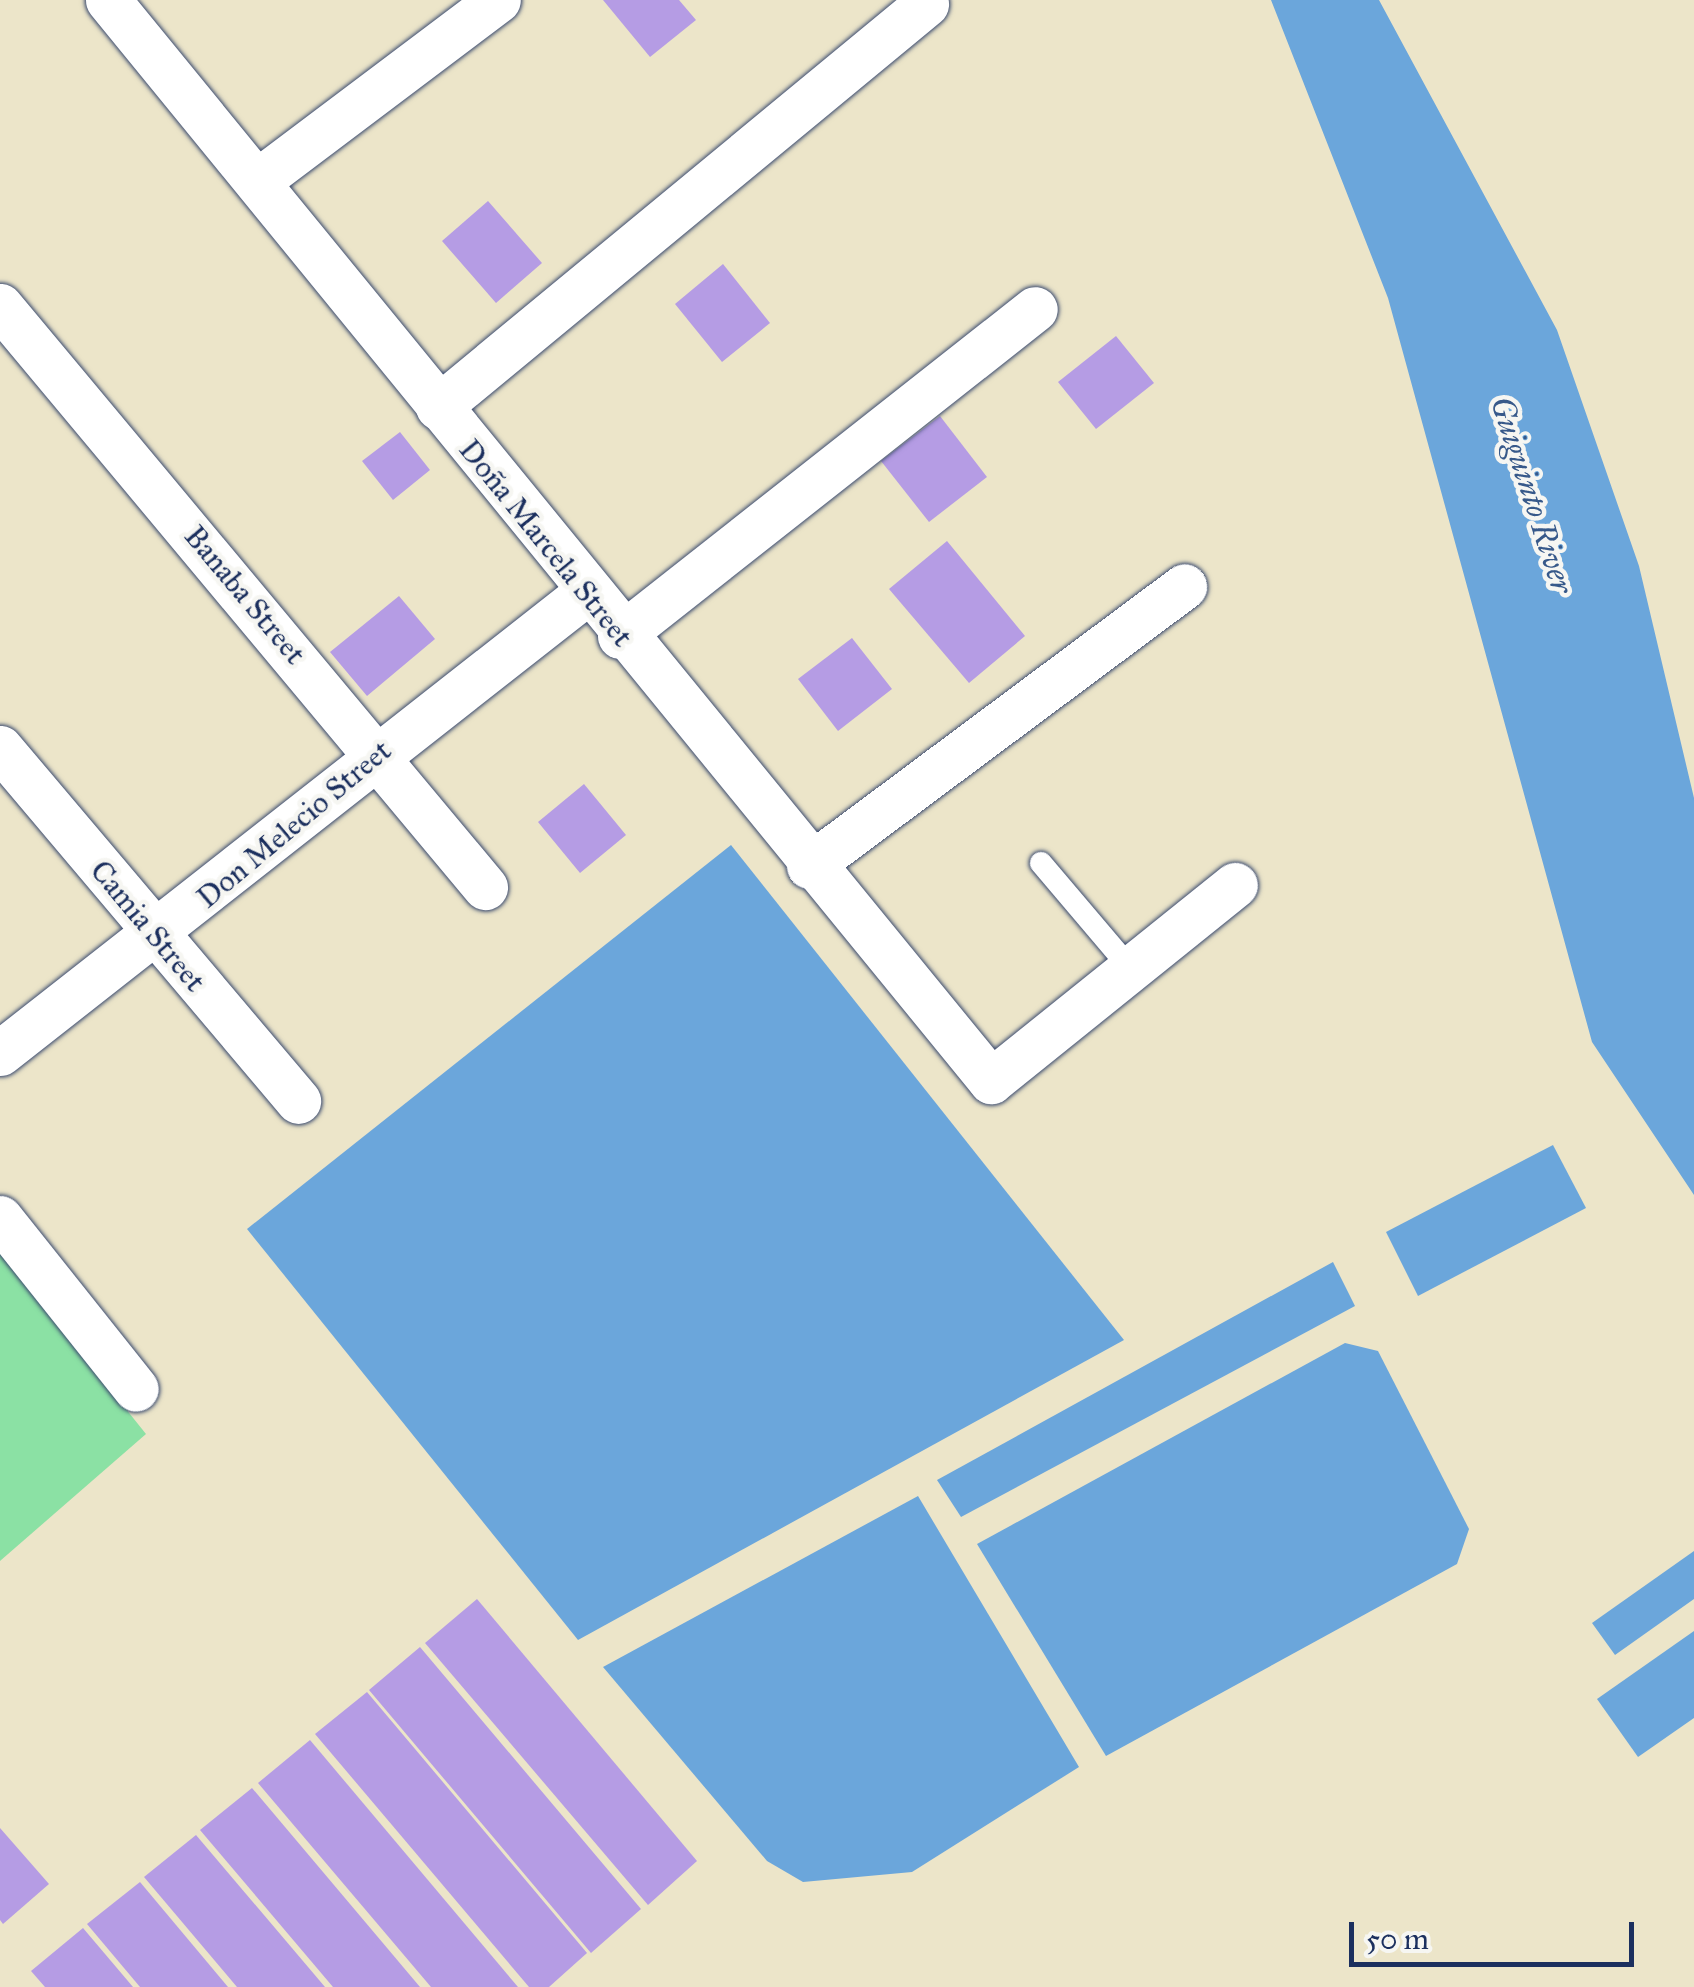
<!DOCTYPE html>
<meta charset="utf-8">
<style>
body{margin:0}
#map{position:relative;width:1694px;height:1987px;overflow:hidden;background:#ece5c9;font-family:"IM FELL Great Primer",serif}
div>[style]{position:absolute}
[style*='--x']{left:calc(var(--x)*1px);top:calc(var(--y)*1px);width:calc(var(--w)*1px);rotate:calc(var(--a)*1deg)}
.green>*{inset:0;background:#8be1a4}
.water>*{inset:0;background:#6ba6db}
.building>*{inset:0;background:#b59ce4}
.roads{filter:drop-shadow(0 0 2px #3a4a6e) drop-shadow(0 0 2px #3a4a6e)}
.service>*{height:22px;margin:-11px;padding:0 11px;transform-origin:11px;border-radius:11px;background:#fff}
.minor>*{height:45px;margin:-22.5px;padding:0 22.5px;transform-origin:22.5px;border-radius:22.5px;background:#fff}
span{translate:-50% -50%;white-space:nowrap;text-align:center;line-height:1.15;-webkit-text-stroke:9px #f6f6f2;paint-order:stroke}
.street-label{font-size:30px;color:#1b2f5e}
.water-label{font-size:32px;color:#37598a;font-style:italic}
.scale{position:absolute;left:1349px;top:1922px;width:285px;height:45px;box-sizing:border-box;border:5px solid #1b2f5e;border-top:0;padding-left:12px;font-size:30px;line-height:35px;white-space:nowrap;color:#1b2f5e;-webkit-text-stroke:8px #f6f6f2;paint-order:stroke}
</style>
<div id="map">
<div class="green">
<div style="clip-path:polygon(0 1252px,146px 1434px,0 1561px)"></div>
</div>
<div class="water">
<div style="clip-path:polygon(1271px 0,1379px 0,1557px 330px,1639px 566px,1694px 798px,1694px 1195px,1592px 1042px,1388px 298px)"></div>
<div style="clip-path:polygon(731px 845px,1124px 1340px,578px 1640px,247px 1229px)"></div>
<div style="clip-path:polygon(1553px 1145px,1586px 1208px,1418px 1296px,1386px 1232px)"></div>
<div style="clip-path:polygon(1333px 1262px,1355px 1306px,961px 1517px,937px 1480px)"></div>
<div style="clip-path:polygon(1345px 1343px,1378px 1351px,1469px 1529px,1457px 1564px,1106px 1756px,977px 1544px)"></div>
<div style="clip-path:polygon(918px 1496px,1079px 1767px,912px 1872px,803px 1882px,767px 1861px,603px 1667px)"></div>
<div style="clip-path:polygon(1694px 1551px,1694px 1599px,1615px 1655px,1592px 1623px)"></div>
<div style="clip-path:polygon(1694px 1631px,1694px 1718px,1638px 1757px,1597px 1699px)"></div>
</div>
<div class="building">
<div style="clip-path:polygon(603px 0,679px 0,696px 20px,650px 57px)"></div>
<div style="clip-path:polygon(488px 201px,542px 263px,496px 303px,442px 241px)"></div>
<div style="clip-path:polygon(723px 264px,770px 323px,722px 362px,675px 304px)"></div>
<div style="clip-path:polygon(1116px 336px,1154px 383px,1096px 429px,1058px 382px)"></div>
<div style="clip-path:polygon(940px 416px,987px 477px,929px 522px,881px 461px)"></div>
<div style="clip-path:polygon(400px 432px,430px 470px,393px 500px,362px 461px)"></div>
<div style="clip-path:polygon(947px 541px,1025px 636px,969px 683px,889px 589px)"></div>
<div style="clip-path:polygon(399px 596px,435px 639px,367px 696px,330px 652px)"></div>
<div style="clip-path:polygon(852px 638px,892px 689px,838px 731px,798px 679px)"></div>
<div style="clip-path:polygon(584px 784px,626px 835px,580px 873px,538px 822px)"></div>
<div style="clip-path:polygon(477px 1599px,697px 1861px,648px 1905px,425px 1643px)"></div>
<div style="clip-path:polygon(420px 1647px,641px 1909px,591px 1953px,369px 1690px)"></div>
<div style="clip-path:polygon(367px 1692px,587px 1953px,549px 1987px,529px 1987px,315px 1734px)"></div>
<div style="clip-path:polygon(310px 1740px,518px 1987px,431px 1987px,258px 1783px)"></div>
<div style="clip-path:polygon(252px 1788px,420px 1987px,333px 1987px,200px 1830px)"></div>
<div style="clip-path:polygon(0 1828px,49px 1884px,3px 1924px,0 1920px)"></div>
<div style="clip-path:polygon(196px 1835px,325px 1987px,237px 1987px,144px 1877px)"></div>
<div style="clip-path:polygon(140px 1882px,228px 1987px,140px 1987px,87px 1924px)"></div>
<div style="clip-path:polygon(83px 1928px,133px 1987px,45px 1987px,31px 1971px)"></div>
</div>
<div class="roads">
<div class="service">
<div style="--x:1041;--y:863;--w:139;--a:49.7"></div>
</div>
<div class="minor">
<div style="--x:108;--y:0;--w:1396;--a:50.76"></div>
<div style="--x:991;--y:1081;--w:313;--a:-38.8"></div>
<div style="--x:259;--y:180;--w:299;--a:-37"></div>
<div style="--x:0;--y:306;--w:757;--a:50.15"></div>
<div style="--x:438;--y:407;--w:633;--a:-39.55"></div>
<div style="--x:620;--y:636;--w:528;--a:-38.24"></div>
<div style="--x:0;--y:748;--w:462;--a:49.8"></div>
<div style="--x:809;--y:866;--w:468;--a:-36.7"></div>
<div style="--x:0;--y:1053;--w:745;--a:-38.13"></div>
<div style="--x:0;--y:1218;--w:218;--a:51.5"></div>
</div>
</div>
<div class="street-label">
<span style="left:546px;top:543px;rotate:51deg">Doña Marcela Street</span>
<span style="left:245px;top:595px;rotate:50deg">Banaba Street</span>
<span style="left:294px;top:824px;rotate:-40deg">Don Melecio Street</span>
<span style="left:148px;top:926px;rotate:50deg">Camia Street</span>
</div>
<div class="water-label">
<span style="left:1531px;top:495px;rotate:72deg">Guiguinto River</span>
</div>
<div class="scale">50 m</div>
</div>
